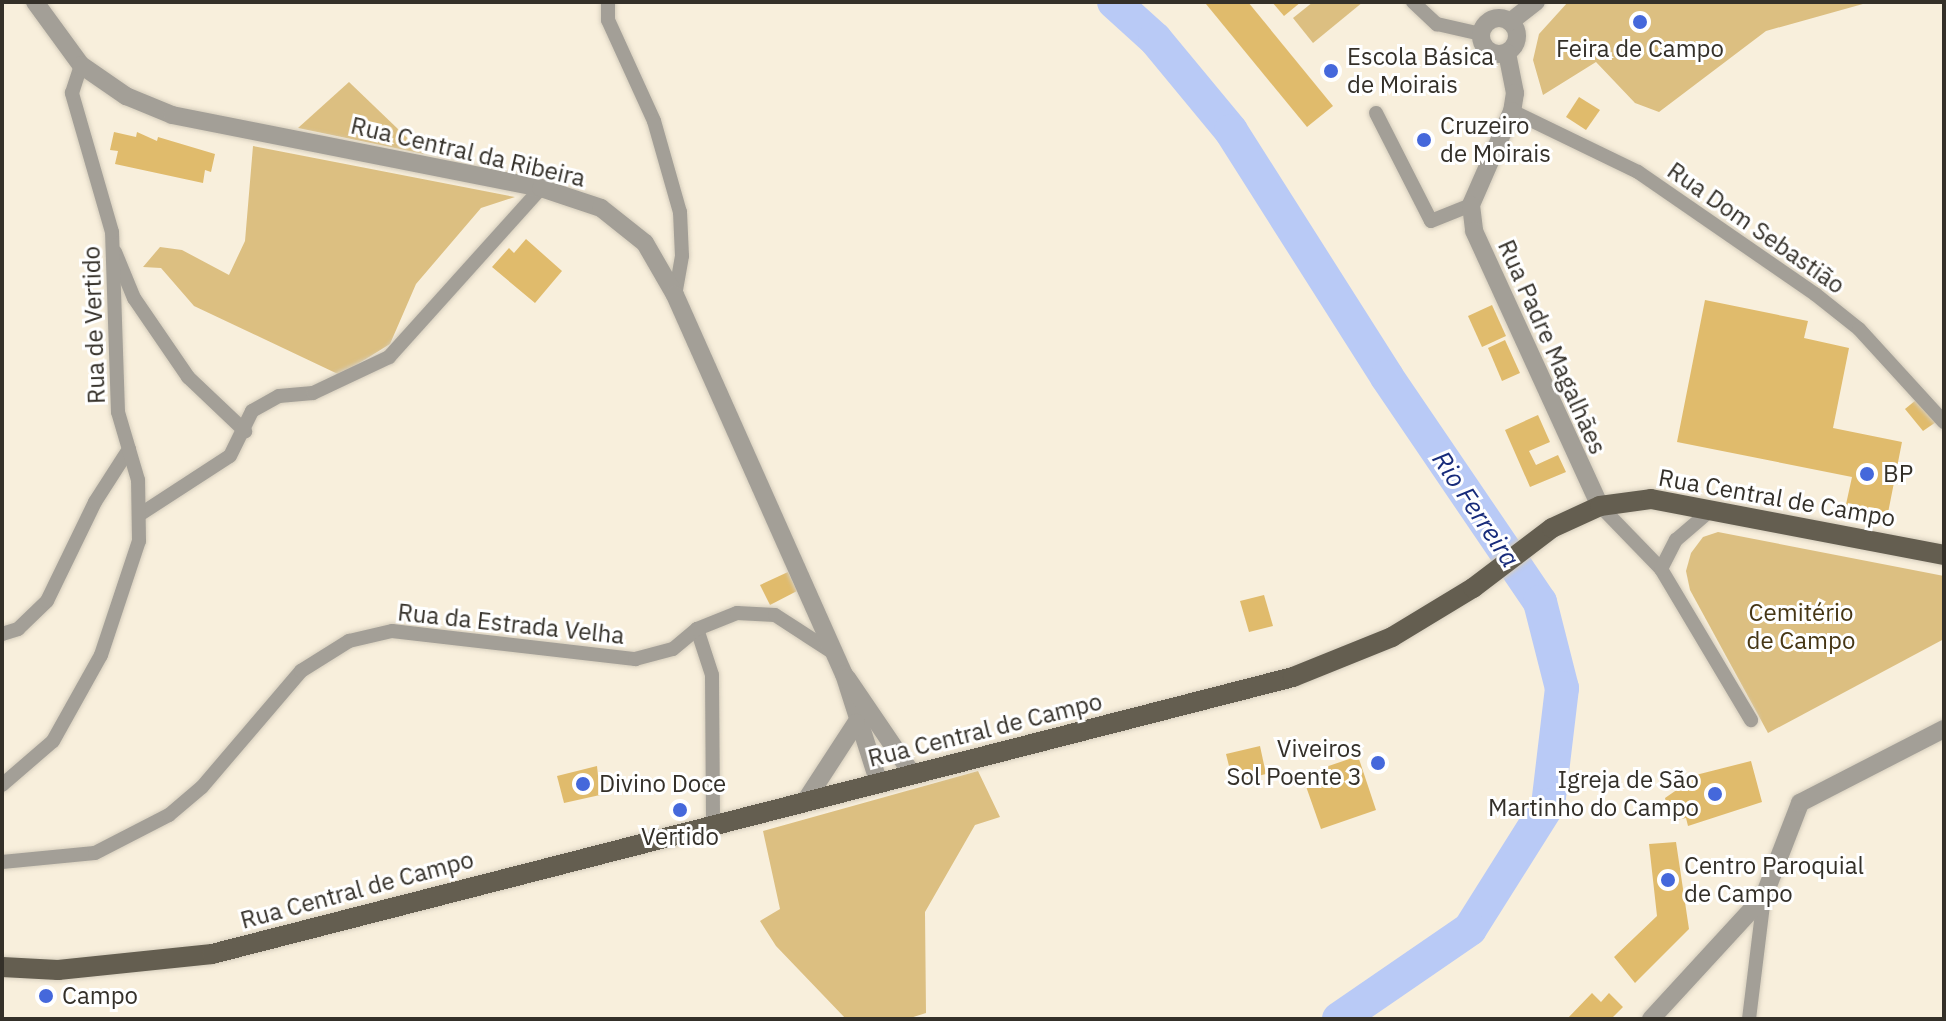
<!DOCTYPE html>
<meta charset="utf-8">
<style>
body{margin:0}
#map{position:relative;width:1946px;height:1021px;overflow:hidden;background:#f8efdc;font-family:"IBM Plex Sans",sans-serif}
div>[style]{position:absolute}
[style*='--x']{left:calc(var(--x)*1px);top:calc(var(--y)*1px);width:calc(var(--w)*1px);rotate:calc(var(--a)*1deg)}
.green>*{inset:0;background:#dcbf81}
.river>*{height:34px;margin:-17px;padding:0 17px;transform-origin:17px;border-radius:17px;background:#b9caf6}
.building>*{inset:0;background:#e0bb6c}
.roads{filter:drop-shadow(0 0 2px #d5cdbc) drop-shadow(0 0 2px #d5cdbc)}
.minor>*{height:14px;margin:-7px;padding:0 7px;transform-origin:7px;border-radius:7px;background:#a39f97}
.tertiary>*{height:18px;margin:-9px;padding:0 9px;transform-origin:9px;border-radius:9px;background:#a39f97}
.tertiary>.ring{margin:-9px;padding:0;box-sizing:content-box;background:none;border:18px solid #a39f97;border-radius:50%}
.primary>*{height:20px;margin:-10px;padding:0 10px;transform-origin:10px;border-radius:10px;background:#645e50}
.dots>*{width:22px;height:22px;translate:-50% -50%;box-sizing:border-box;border:4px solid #fff;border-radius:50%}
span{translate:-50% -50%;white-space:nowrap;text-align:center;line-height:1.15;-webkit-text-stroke:6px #fff;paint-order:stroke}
.poi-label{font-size:24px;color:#343029}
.left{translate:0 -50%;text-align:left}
.right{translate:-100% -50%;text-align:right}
.street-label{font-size:24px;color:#343029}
.park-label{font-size:24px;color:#463614}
.water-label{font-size:26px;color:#182c7b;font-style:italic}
.frame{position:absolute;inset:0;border:4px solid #343029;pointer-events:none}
</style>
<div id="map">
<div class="green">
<div style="clip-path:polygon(1313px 2px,1363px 2px,1313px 43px,1293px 18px)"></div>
<div style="clip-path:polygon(1568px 2px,1870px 2px,1766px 31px,1659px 112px,1635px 103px,1596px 62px,1543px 95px,1533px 60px,1539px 34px)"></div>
<div style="clip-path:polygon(349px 82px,424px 154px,298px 128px)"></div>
<div style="clip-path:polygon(253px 146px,515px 197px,481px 208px,416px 284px,390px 344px,340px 375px,194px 306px,161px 268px,143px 267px,160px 247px,182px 250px,229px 275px,245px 241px)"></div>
<div style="clip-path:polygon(1718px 532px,1944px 576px,1944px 639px,1768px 733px,1690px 590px,1686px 571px,1691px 553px,1703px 537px)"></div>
<div style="clip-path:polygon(978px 771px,1000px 817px,975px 825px,925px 912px,926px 1013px,907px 1019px,846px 1019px,776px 946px,760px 921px,780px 909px,763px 831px)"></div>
</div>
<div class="river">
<div style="--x:1114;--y:2;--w:55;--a:42.1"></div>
<div style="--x:1155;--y:39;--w:119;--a:50.4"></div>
<div style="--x:1231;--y:131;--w:291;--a:57.6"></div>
<div style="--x:1387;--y:377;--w:272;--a:55.8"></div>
<div style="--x:1540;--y:602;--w:89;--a:75.7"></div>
<div style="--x:1562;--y:688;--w:118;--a:96.8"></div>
<div style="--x:1548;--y:805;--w:146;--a:122.2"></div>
<div style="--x:1470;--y:929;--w:159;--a:145.5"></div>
</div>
<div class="building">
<div style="clip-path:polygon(1248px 2px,1333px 106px,1307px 127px,1206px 4px)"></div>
<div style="clip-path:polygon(1272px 2px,1301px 2px,1284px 16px)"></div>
<div style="clip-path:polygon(1579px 97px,1600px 110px,1586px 130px,1566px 117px)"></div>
<div style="clip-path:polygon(114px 132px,136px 137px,137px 132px,157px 141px,158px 137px,215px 154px,211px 172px,205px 170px,203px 183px,115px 164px,118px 151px,110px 150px)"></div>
<div style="clip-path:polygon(526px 239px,562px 271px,535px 303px,492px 267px,509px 248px,514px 253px)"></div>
<div style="clip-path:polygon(1705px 300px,1808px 321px,1804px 338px,1849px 348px,1833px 428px,1902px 442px,1887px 518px,1845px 509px,1852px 477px,1677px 442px)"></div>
<div style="clip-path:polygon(1492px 305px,1506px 336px,1482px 347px,1468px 316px)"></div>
<div style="clip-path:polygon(1505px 340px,1520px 373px,1502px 381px,1488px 348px)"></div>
<div style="clip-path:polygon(1916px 400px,1936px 422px,1923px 431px,1905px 409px)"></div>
<div style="clip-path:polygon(1538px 415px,1550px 442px,1529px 451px,1536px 465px,1558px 455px,1566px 472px,1530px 487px,1505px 430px)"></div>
<div style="clip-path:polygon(788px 572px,797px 591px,770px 605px,760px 585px)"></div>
<div style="clip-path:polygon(1264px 595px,1273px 626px,1249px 632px,1240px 601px)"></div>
<div style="clip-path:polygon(1260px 746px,1266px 774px,1233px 782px,1226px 754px)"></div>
<div style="clip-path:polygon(1358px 756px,1376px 810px,1321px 829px,1302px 775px)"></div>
<div style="clip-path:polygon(1751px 761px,1762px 802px,1688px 826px,1686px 818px,1671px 821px,1665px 798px,1678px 789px,1676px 780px)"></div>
<div style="clip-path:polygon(597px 766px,600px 795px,564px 803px,557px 776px)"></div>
<div style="clip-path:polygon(1676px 842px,1689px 929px,1635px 983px,1614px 957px,1657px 916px,1649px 844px)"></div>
<div style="clip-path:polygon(1592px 993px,1601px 1002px,1609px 993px,1623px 1007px,1611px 1019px,1567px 1019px)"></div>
</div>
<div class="roads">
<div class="minor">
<div style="--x:608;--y:2;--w:18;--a:90"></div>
<div style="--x:608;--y:20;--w:111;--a:65.5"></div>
<div style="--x:654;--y:121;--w:95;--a:74.1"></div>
<div style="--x:680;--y:212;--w:44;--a:87.4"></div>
<div style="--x:682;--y:256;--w:40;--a:100"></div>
<div style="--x:1413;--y:2;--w:33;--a:43"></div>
<div style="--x:1437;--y:24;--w:45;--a:12.8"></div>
<div style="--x:1512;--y:111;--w:140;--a:25.8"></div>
<div style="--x:1638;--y:172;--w:215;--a:34.6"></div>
<div style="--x:1815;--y:294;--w:56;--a:38.5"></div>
<div style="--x:1859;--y:329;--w:126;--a:47.6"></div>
<div style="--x:1376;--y:113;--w:121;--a:63"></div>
<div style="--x:1431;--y:221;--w:43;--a:-21.8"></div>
<div style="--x:115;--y:252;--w:50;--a:67.6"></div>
<div style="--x:134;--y:298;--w:96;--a:55.6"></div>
<div style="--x:188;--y:377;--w:79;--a:43.5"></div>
<div style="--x:1600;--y:506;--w:88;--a:45.9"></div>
<div style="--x:1661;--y:569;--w:176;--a:59.2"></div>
<div style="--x:139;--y:515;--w:108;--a:-33"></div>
<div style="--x:230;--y:456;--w:50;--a:-63.9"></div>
<div style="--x:252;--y:411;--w:31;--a:-29"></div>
<div style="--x:279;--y:396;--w:34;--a:-5"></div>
<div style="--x:313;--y:393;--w:84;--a:-25.3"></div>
<div style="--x:389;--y:357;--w:227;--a:-48"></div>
<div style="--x:1661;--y:569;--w:33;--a:-63"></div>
<div style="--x:1676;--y:540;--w:48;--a:-40.7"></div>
<div style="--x:697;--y:629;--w:48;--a:71.9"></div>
<div style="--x:712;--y:675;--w:149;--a:89.6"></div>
<div style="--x:2;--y:634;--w:17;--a:-17"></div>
<div style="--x:18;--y:629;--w:40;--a:-44"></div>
<div style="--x:47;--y:601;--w:110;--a:-64.1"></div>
<div style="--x:95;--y:502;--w:63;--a:-57.3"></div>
<div style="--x:2;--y:785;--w:67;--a:-40.8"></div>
<div style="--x:53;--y:741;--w:98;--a:-60.8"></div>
<div style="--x:101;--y:655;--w:120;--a:-71.6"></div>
<div style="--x:139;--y:541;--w:61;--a:-90.9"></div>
<div style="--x:138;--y:480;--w:71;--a:-106.4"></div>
<div style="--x:118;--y:412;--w:180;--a:-91.9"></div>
<div style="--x:112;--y:232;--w:145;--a:-106.1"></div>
<div style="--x:72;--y:93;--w:29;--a:-72"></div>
<div style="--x:2;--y:862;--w:93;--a:-5.5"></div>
<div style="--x:95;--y:853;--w:83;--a:-27.2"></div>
<div style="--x:169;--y:815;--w:43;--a:-40.3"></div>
<div style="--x:202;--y:787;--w:153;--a:-49.5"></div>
<div style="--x:301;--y:671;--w:57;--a:-32"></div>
<div style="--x:349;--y:641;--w:44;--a:-13.1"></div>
<div style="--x:392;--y:631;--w:245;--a:6.6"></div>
<div style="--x:635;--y:659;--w:39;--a:-15"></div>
<div style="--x:673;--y:649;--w:31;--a:-40"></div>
<div style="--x:697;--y:629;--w:43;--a:-21.8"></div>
<div style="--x:737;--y:613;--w:38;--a:3"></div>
<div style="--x:775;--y:615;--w:72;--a:33"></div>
<div style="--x:1749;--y:1019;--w:124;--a:-83"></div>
</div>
<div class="tertiary">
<div style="--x:35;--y:2;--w:78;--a:53.9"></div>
<div style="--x:81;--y:65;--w:55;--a:34.6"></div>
<div style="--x:126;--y:96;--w:50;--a:22.4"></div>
<div style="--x:172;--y:115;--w:376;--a:11.2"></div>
<div style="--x:541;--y:188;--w:63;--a:18.4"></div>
<div style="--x:601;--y:208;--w:56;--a:38.5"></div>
<div style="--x:645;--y:243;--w:60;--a:60"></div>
<div style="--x:675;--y:295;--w:415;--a:66"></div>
<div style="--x:844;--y:674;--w:115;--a:72.3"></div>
<div class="ring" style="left:1481px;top:18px;width:18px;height:18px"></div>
<div style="--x:1510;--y:22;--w:33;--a:-38"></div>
<div style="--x:1507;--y:53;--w:41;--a:78.7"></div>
<div style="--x:1515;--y:93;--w:18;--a:99"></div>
<div style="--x:1512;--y:111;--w:103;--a:113.6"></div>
<div style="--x:1471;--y:205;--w:26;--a:83"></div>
<div style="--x:1474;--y:231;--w:302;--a:65.4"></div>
<div style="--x:847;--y:678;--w:117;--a:55.8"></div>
<div style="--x:806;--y:800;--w:92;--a:-57"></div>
<div style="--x:1651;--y:1019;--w:167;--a:-47.4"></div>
<div style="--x:1764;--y:896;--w:100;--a:-68.8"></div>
<div style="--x:1800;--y:803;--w:162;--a:-27.2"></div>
</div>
<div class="primary">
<div style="--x:2;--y:967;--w:56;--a:3.1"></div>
<div style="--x:58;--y:970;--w:155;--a:-5.9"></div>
<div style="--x:212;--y:954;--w:1116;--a:-14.37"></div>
<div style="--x:1293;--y:677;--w:107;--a:-22"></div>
<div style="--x:1392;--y:637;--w:95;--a:-31.2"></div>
<div style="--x:1473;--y:588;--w:99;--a:-37.2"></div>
<div style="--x:1552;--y:528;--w:53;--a:-24.6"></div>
<div style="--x:1600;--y:506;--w:51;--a:-7.8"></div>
<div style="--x:1651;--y:499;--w:298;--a:10.8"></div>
</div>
</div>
<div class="dots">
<div style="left:1640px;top:22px;background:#4568db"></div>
<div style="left:1331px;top:71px;background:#4568db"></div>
<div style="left:1424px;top:140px;background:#4568db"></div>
<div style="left:1867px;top:474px;background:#4568db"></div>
<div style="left:1378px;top:763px;background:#4568db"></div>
<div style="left:583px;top:784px;background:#4568db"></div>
<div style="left:1715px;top:794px;background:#4568db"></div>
<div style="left:680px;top:810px;background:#4568db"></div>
<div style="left:1668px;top:880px;background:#4568db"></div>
<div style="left:46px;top:996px;background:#4568db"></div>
</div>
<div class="poi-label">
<span style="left:1640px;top:49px">Feira de Campo</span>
<span class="left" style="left:1347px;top:71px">Escola Básica<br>de Moirais</span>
<span class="left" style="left:1440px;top:140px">Cruzeiro<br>de Moirais</span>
<span class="left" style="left:1883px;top:474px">BP</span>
<span class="right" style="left:1362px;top:763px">Viveiros<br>Sol Poente 3</span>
<span class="right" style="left:1699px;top:794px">Igreja de São<br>Martinho do Campo</span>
<span class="left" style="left:599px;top:784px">Divino Doce</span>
<span style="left:680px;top:837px">Vertido</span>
<span class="left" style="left:1684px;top:880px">Centro Paroquial<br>de Campo</span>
<span class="left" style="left:62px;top:996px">Campo</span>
</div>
<div class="street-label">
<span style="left:468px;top:152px;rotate:13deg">Rua Central da Ribeira</span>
<span style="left:1756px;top:228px;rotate:35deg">Rua Dom Sebastião</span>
<span style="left:94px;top:325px;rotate:-92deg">Rua de Vertido</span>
<span style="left:1552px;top:347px;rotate:66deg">Rua Padre Magalhães</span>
<span style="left:1777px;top:498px;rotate:10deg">Rua Central de Campo</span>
<span style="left:511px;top:624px;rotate:6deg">Rua da Estrada Velha</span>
<span style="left:985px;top:730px;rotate:-14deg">Rua Central de Campo</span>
<span style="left:357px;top:890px;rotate:-15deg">Rua Central de Campo</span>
</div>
<div class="park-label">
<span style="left:1801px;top:627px">Cemitério<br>de Campo</span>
</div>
<div class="water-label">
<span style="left:1476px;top:509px;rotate:56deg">Rio Ferreira</span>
</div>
<div class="frame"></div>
</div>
